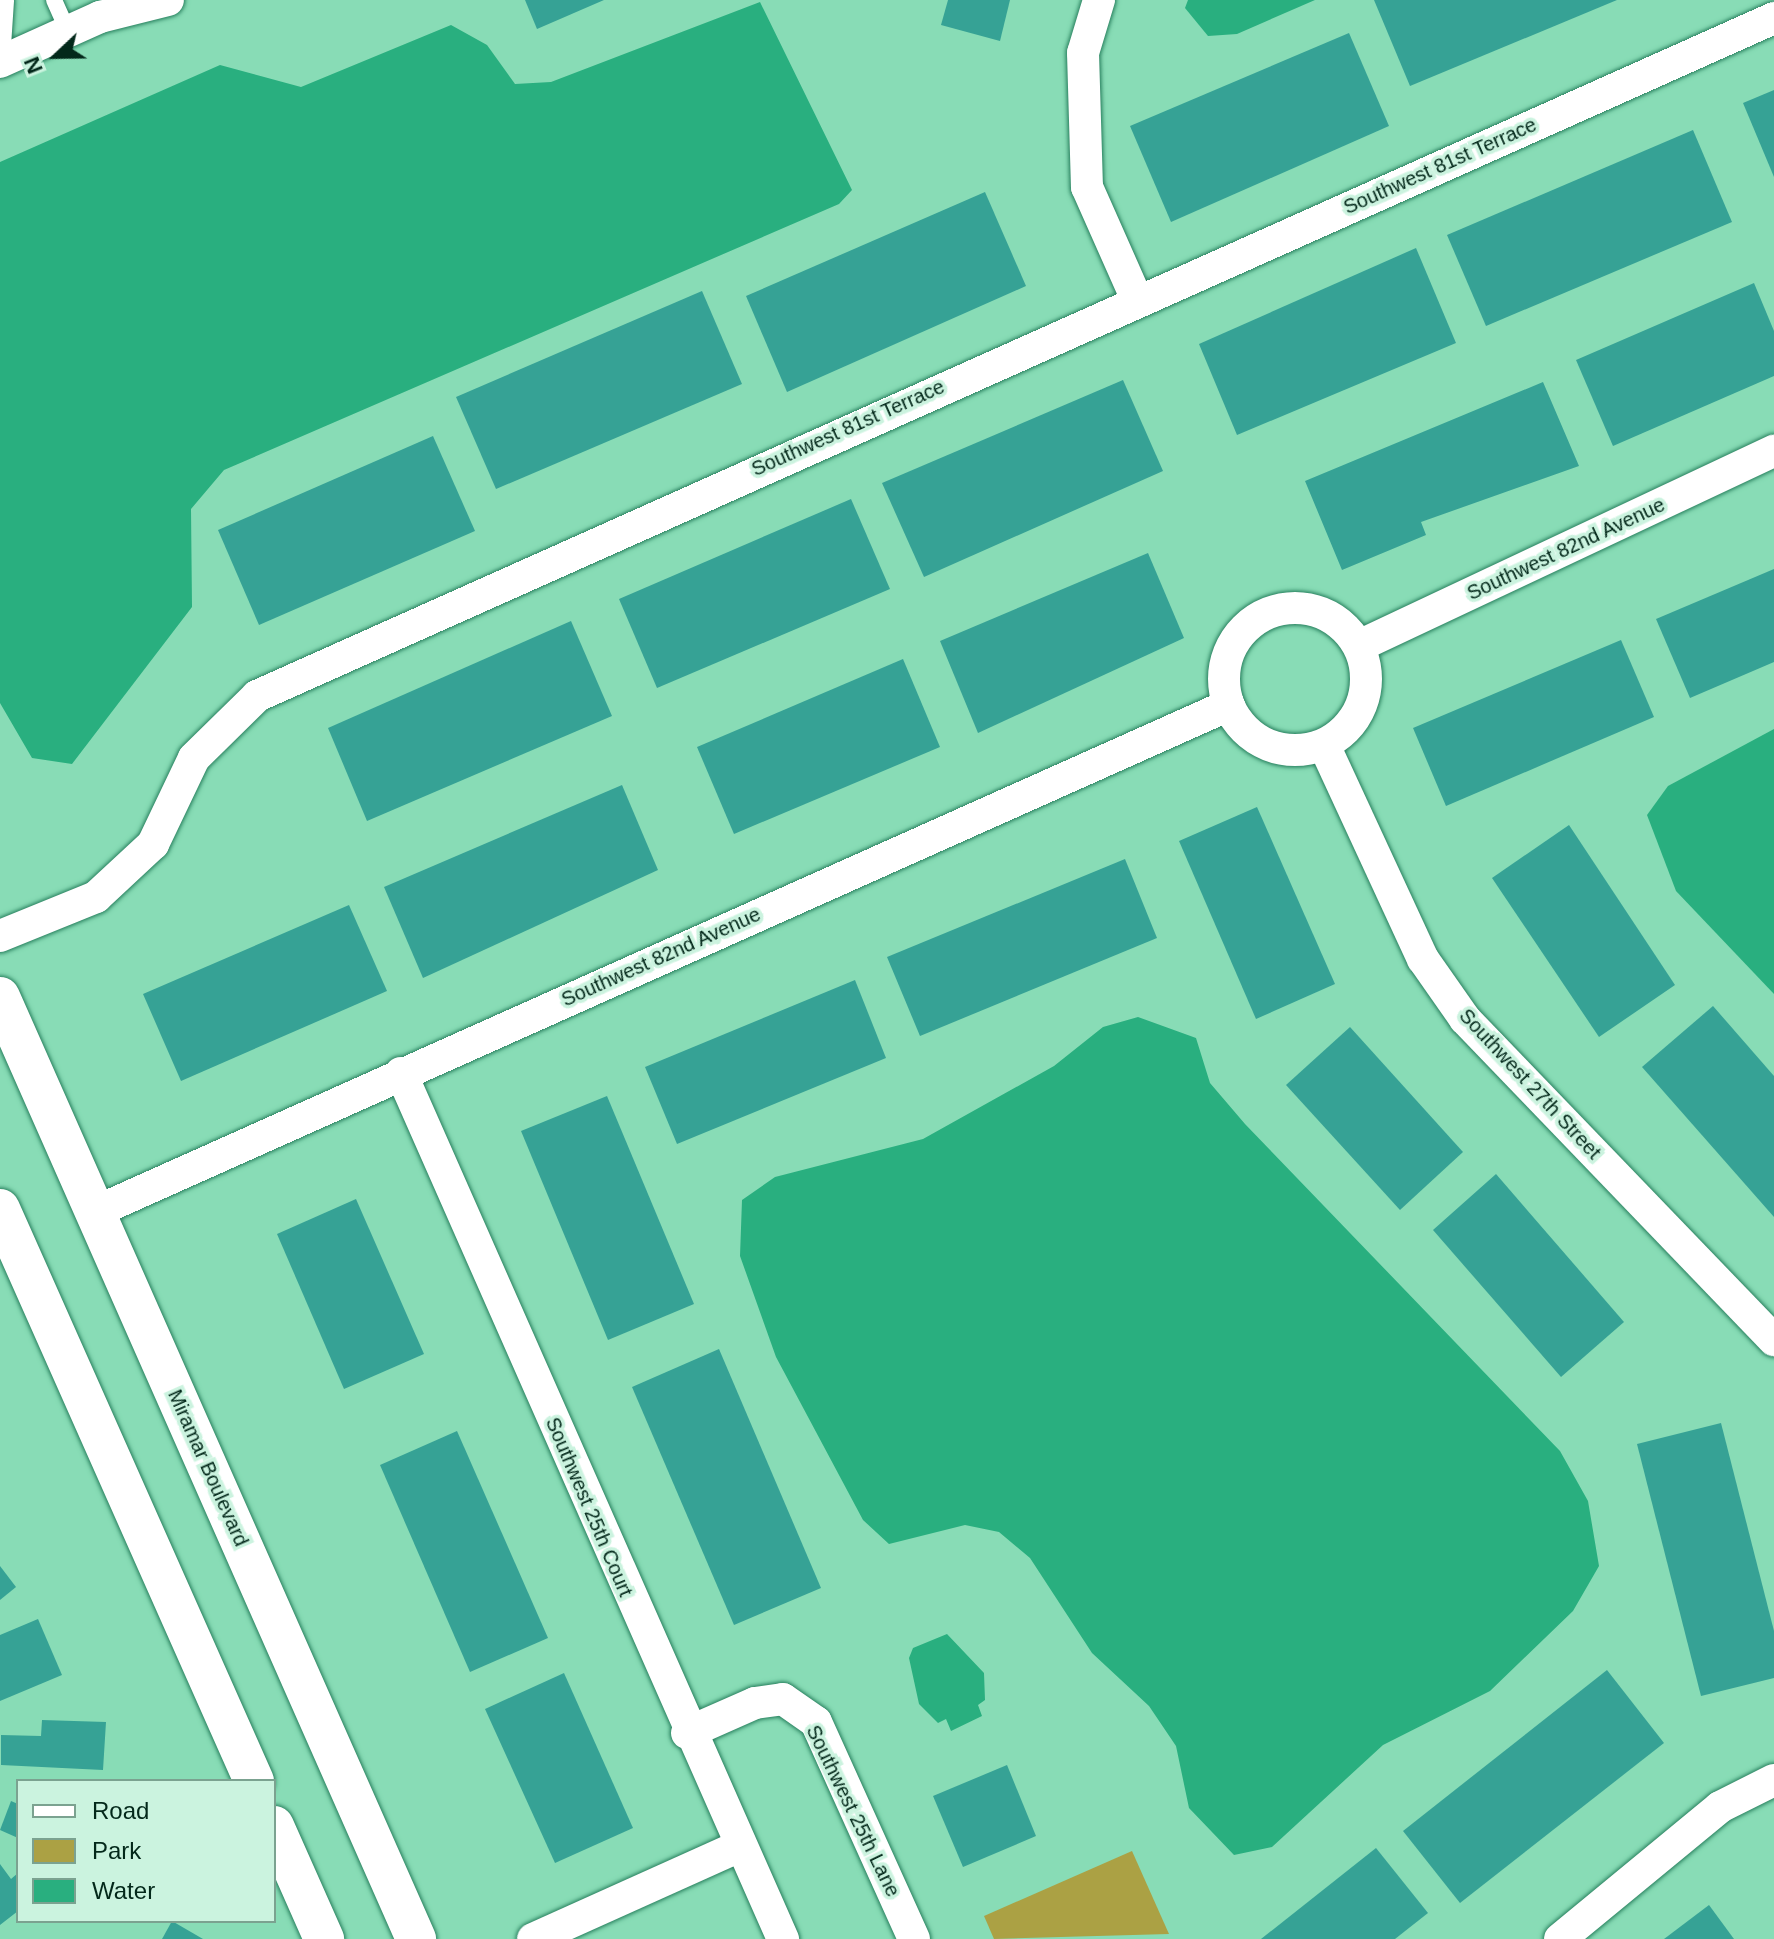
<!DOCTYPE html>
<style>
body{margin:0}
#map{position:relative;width:1774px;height:1939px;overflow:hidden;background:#88dcb6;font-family:Helvetica,sans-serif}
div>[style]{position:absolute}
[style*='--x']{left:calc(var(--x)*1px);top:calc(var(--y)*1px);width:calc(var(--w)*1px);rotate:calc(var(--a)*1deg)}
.green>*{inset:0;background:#aba144}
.water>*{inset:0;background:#29af7f}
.building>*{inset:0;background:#36a295}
.roads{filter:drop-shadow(0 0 2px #28805e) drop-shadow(0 0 2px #28805e)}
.service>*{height:16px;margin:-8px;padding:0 8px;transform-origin:8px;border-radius:8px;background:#fff}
.minor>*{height:32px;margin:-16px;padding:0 16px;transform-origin:16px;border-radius:16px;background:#fff}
.minor>.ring{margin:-16px;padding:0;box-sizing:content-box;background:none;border:32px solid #fff;border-radius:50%}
.tertiary>*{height:40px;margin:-20px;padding:0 20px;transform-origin:20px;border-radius:20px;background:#fff}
span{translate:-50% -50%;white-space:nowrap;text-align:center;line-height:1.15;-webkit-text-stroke:7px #cbf3df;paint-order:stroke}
.street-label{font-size:20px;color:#03281a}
.legend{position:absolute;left:16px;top:1779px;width:260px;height:144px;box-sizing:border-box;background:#cbf3df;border:2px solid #7ba290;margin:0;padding:10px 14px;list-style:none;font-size:24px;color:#03281a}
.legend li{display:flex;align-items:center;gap:16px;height:40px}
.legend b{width:40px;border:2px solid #7ba290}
.north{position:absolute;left:16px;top:16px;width:80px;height:80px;-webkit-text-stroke:6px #cbf3df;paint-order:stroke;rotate:248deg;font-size:22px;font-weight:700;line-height:32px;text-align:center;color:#03281a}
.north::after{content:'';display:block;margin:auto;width:28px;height:36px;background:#03281a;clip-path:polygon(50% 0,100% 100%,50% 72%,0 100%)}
</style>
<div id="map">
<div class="green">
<div style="clip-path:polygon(1132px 1851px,1169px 1934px,994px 1939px,984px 1916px)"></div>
</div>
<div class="water">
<div style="clip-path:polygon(1188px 0,1315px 0,1237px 34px,1208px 36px,1185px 8px)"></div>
<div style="clip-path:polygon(760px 2px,852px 190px,839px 204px,224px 470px,191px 509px,192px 607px,72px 764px,32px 758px,0 703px,0 162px,220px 65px,301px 87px,451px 25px,487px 45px,515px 84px,551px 82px)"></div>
<div style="clip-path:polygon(1774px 729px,1774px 994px,1676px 891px,1647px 815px,1668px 786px)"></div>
<div style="clip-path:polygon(1138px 1017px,1196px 1038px,1210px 1083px,1245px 1124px,1560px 1451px,1588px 1501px,1599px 1566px,1573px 1611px,1490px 1691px,1383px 1745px,1272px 1847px,1234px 1855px,1189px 1808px,1176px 1746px,1149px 1706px,1092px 1653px,1030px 1558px,999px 1532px,965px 1525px,889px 1544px,863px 1520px,776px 1357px,740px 1256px,742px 1200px,775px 1177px,923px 1139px,1054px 1066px,1103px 1027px)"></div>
<div style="clip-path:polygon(947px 1634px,984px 1673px,985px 1700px,978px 1705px,982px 1716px,951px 1731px,946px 1719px,938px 1723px,919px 1704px,909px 1658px,913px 1648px)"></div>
</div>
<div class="building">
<div style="clip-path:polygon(525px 0,604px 0,537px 29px)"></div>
<div style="clip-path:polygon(948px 0,1010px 0,1000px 41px,941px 25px)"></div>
<div style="clip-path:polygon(1374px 0,1617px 0,1410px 86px)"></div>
<div style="clip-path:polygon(1349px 33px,1389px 126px,1171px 222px,1130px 126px)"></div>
<div style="clip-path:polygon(1774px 90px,1774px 177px,1743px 103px)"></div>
<div style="clip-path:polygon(1693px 130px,1732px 222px,1486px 326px,1447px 235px)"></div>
<div style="clip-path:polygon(985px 192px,1026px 286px,787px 392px,746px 296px)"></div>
<div style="clip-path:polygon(1416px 248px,1456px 343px,1237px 435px,1199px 344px)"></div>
<div style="clip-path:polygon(1754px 283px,1774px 331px,1774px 376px,1613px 446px,1576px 360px)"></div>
<div style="clip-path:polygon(702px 291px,742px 384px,496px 489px,456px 397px)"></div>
<div style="clip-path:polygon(1123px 380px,1163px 471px,924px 577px,882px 483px)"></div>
<div style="clip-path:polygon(1543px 382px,1579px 466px,1421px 522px,1426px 535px,1342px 570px,1305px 481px)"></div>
<div style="clip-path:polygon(433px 436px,475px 531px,259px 625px,218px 530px)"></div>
<div style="clip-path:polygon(851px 499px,890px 589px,657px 688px,619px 599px)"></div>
<div style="clip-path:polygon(1148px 553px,1184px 638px,978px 733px,940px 641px)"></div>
<div style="clip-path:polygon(1774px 569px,1774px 662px,1690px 698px,1656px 619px)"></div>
<div style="clip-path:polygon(571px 621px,612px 716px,367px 821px,328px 728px)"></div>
<div style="clip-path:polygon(1621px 640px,1654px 717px,1446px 806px,1413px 728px)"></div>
<div style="clip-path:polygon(903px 659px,940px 747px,734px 834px,697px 747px)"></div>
<div style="clip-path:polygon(622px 785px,658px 870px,423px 978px,384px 887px)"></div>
<div style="clip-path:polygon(1257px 807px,1335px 984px,1256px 1019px,1179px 841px)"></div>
<div style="clip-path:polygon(1569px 825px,1675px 985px,1599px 1037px,1492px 878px)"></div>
<div style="clip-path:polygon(1125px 859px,1157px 938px,920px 1036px,887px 957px)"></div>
<div style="clip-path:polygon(349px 905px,387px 991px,181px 1081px,143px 994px)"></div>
<div style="clip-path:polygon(855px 980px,886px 1058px,677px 1144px,645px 1067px)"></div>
<div style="clip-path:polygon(1713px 1006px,1774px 1076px,1774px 1217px,1642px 1067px)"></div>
<div style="clip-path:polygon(1350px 1027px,1463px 1152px,1400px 1210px,1286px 1085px)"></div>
<div style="clip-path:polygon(607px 1096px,694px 1304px,608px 1340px,521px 1131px)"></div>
<div style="clip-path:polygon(1496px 1174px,1624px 1322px,1561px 1377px,1433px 1230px)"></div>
<div style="clip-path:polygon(356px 1199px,424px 1354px,344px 1389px,277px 1234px)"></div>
<div style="clip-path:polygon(719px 1349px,821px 1588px,734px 1625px,632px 1387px)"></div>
<div style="clip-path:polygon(1721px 1423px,1774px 1631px,1774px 1678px,1701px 1696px,1637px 1444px)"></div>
<div style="clip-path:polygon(457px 1431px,548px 1638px,470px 1672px,380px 1465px)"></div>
<div style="clip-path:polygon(0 1566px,16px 1587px,0 1600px)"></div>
<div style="clip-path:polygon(38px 1619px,62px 1675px,0 1701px,0 1635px)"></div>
<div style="clip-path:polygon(1607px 1670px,1664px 1743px,1460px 1903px,1403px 1831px)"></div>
<div style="clip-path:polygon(564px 1673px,633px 1828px,555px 1863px,485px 1709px)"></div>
<div style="clip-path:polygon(42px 1720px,106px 1722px,103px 1770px,1px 1765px,1px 1735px,41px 1736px)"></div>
<div style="clip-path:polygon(1007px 1765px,1036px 1836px,963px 1867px,933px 1796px)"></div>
<div style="clip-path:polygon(11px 1801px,18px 1804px,18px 1838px,0 1830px)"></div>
<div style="clip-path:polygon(1376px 1848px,1428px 1913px,1395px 1939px,1261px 1939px)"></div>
<div style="clip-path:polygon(0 1864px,11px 1879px,18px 1873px,18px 1911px,0 1925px)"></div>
<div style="clip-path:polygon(1709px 1905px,1734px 1939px,1664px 1939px)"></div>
<div style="clip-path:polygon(172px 1921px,203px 1939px,162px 1939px)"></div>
</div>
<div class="roads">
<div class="service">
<div style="--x:54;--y:0;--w:35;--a:66"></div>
<div style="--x:2;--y:61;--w:61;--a:-86.2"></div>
</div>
<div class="minor">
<div style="--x:1099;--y:0;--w:55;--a:106.8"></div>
<div style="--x:1083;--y:53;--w:134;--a:88.3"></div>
<div style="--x:1087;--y:187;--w:124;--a:66.1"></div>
<div style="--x:0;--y:62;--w:110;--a:-24.2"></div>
<div style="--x:100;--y:17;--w:70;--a:-14"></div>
<div class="ring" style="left:1224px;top:608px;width:110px;height:110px"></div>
<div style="--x:1359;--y:646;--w:459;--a:-25.2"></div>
<div style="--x:1324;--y:745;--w:236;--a:65.2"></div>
<div style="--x:1423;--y:959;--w:73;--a:55"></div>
<div style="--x:1465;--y:1019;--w:446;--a:46.1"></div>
<div style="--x:0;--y:936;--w:104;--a:-22.1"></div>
<div style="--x:96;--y:897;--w:78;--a:-42.9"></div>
<div style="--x:153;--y:844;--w:95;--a:-64.5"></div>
<div style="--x:194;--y:758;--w:88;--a:-44.5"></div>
<div style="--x:257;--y:696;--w:1662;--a:-24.08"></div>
<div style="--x:401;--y:1073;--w:947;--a:66.2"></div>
<div style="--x:95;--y:1212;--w:1242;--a:-24.09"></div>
<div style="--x:687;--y:1733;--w:74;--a:-23.8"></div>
<div style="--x:755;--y:1703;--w:28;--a:-8"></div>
<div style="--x:783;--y:1699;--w:40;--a:34.9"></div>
<div style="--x:816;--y:1722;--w:238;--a:65.7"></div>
<div style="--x:533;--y:1939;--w:227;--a:-24.2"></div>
<div style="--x:1560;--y:1939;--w:207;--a:-39.5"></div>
<div style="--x:1720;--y:1807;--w:60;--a:-26.6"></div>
</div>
<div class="tertiary">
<div style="--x:0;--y:997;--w:1030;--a:66.17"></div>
<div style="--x:0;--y:1209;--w:626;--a:66.06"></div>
<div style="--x:274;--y:1826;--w:124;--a:66.1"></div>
</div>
</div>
<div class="street-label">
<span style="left:1440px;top:166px;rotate:-24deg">Southwest 81st Terrace</span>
<span style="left:848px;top:428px;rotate:-24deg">Southwest 81st Terrace</span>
<span style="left:1566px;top:549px;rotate:-25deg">Southwest 82nd Avenue</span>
<span style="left:661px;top:957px;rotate:-24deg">Southwest 82nd Avenue</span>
<span style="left:1530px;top:1084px;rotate:47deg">Southwest 27th Street</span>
<span style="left:208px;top:1468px;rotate:66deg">Miramar Boulevard</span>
<span style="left:589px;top:1507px;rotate:67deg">Southwest 25th Court</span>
<span style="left:853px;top:1811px;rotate:64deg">Southwest 25th Lane</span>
</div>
<ul class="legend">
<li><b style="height:10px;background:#fff"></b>Road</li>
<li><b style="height:22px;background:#aba144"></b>Park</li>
<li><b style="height:22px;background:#29af7f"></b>Water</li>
</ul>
<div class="north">N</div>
</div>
